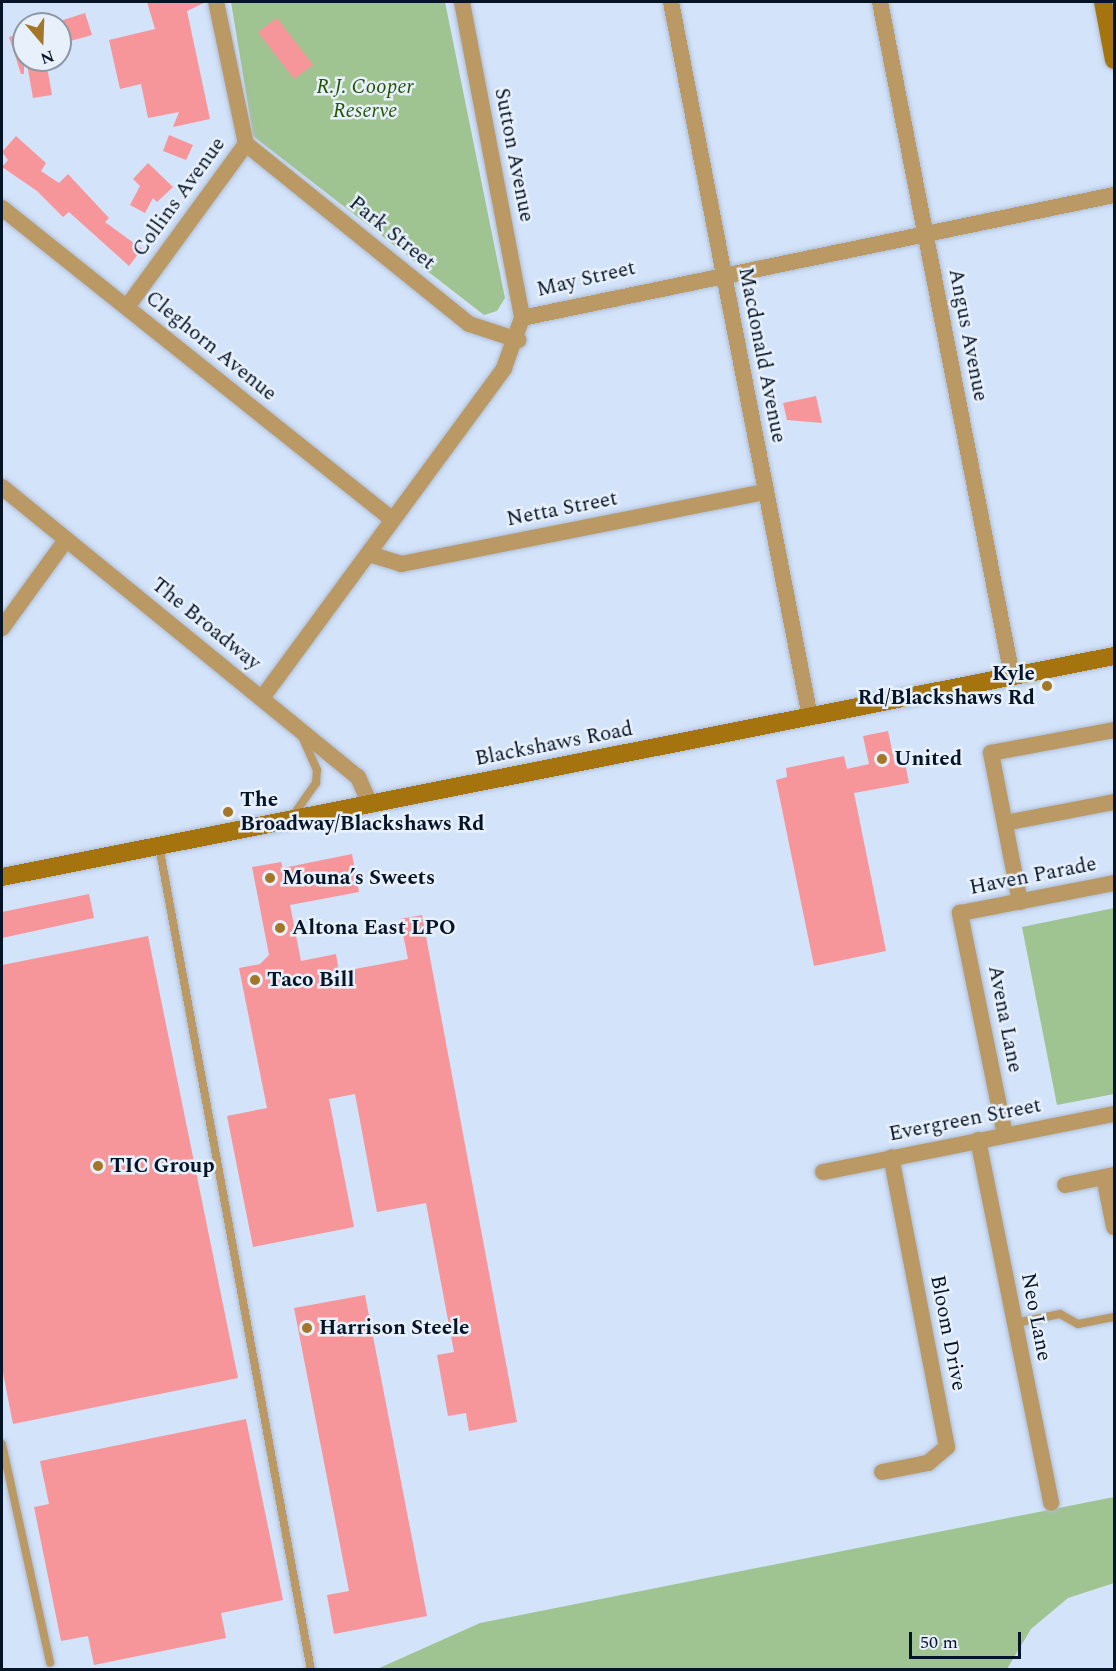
<!DOCTYPE html>
<meta charset="utf-8">
<style>
body{margin:0}
#map{position:relative;width:1116px;height:1671px;overflow:hidden;background:#d3e3fa;font-family:Spectral,serif}
div>[style]{position:absolute}
[style*='--x']{left:calc(var(--x)*1px);top:calc(var(--y)*1px);width:calc(var(--w)*1px);rotate:calc(var(--a)*1deg)}
.green>*{inset:0;background:#a0c392}
.building>*{inset:0;background:#f7969a}
.roads{filter:drop-shadow(0 0 2px #aebed4) drop-shadow(0 0 2px #aebed4)}
.lane>*{height:8px;margin:-4px;padding:0 4px;transform-origin:4px;border-radius:4px;background:#bb9965}
.street>*{height:16px;margin:-8px;padding:0 8px;transform-origin:8px;border-radius:8px;background:#bb9965}
.secondary>*{height:18px;margin:-9px;padding:0 9px;transform-origin:9px;border-radius:9px;background:#a6740f}
.dots>*{width:16px;height:16px;translate:-50% -50%;box-sizing:border-box;border:3px solid #e7f0fb;border-radius:50%}
span{translate:-50% -50%;white-space:nowrap;text-align:center;line-height:1.15;-webkit-text-stroke:5px #e7f0fb;paint-order:stroke}
.park-label{font-size:21px;color:#245504;font-style:italic}
.street-label{font-size:21px;color:#061427}
.poi-label{font-size:21px;color:#061427;font-weight:700}
.right{translate:-100% -50%;text-align:right}
.left{translate:0 -50%;text-align:left}
.frame{position:absolute;inset:0;border:3px solid #061427;pointer-events:none}
.north{position:absolute;left:12px;top:12px;width:60px;height:60px;box-sizing:border-box;background:#e7f0fb;border:2px solid #8d98a6;border-radius:50%;rotate:161deg;font-size:16px;font-weight:700;line-height:24px;text-align:center;color:#061427}
.north::after{content:'';display:block;margin:auto;width:21px;height:27px;background:#a47628;clip-path:polygon(50% 0,100% 100%,50% 72%,0 100%)}
.scale{position:absolute;left:909px;top:1632px;width:112px;height:27px;box-sizing:border-box;border:3px solid #061427;border-top:0;padding-left:8px;font-size:18px;line-height:21px;white-space:nowrap;color:#061427;-webkit-text-stroke:4px #e7f0fb;paint-order:stroke}
</style>
<div id="map">
<div class="green">
<div style="clip-path:polygon(231px 2px,445px 2px,505px 298px,497px 311px,484px 315px,253px 136px)"></div>
<div style="clip-path:polygon(1114px 908px,1114px 1094px,1057px 1105px,1022px 927px)"></div>
<div style="clip-path:polygon(1114px 1497px,1114px 1583px,1068px 1598px,1031px 1629px,1007px 1669px,375px 1670px,480px 1623px)"></div>
</div>
<div class="building">
<div style="clip-path:polygon(147px 2px,206px 2px,187px 11px,210px 119px,173px 127px,179px 112px,148px 118px,141px 84px,120px 89px,109px 40px,155px 29px)"></div>
<div style="clip-path:polygon(85px 13px,92px 35px,63px 43px,57px 22px)"></div>
<div style="clip-path:polygon(277px 18px,313px 65px,294px 79px,258px 32px)"></div>
<div style="clip-path:polygon(24px 32px,24px 74px,21px 74px,9px 37px)"></div>
<div style="clip-path:polygon(46px 61px,52px 95px,33px 98px,27px 64px)"></div>
<div style="clip-path:polygon(169px 135px,193px 145px,186px 160px,163px 151px)"></div>
<div style="clip-path:polygon(16px 136px,46px 163px,41px 171px,59px 183px,68px 174px,109px 218px,105px 222px,142px 249px,129px 266px,69px 212px,63px 217px,37px 191px,2px 167px,8px 160px,2px 152px)"></div>
<div style="clip-path:polygon(148px 163px,173px 187px,157px 202px,153px 198px,145px 213px,130px 205px,140px 186px,133px 179px)"></div>
<div style="clip-path:polygon(816px 396px,822px 423px,787px 420px,783px 403px)"></div>
<div style="clip-path:polygon(888px 731px,895px 765px,905px 763px,909px 783px,854px 793px,886px 951px,814px 966px,776px 780px,787px 777px,786px 768px,844px 756px,847px 769px,869px 764px,863px 736px)"></div>
<div style="clip-path:polygon(352px 854px,359px 892px,290px 905px,301px 961px,336px 954px,339px 972px,408px 959px,400px 919px,422px 915px,517px 1422px,469px 1431px,466px 1413px,448px 1416px,437px 1355px,454px 1352px,426px 1203px,377px 1212px,355px 1094px,329px 1099px,354px 1227px,253px 1247px,227px 1116px,267px 1108px,239px 968px,260px 964px,269px 955px,252px 867px,281px 862px,283px 868px)"></div>
<div style="clip-path:polygon(89px 894px,94px 918px,2px 938px,2px 912px)"></div>
<div style="clip-path:polygon(148px 936px,238px 1378px,13px 1424px,2px 1368px,2px 965px)"></div>
<div style="clip-path:polygon(365px 1295px,427px 1616px,334px 1634px,327px 1595px,349px 1591px,294px 1308px)"></div>
<div style="clip-path:polygon(246px 1419px,283px 1600px,221px 1613px,226px 1638px,94px 1665px,88px 1636px,61px 1641px,34px 1507px,49px 1504px,40px 1461px)"></div>
</div>
<div class="roads">
<div class="lane">
<div style="--x:292;--y:817;--w:42;--a:-54.8"></div>
<div style="--x:316;--y:783;--w:13;--a:-86"></div>
<div style="--x:317;--y:770;--w:36;--a:-114"></div>
<div style="--x:159;--y:846;--w:838;--a:79.55"></div>
<div style="--x:1015;--y:1323;--w:46;--a:-11.3"></div>
<div style="--x:1060;--y:1314;--w:21;--a:29"></div>
<div style="--x:1078;--y:1324;--w:37;--a:-11"></div>
<div style="--x:2;--y:1444;--w:224;--a:77.6"></div>
</div>
<div class="street">
<div style="--x:462;--y:2;--w:322;--a:79.2"></div>
<div style="--x:671;--y:2;--w:728;--a:79"></div>
<div style="--x:880;--y:2;--w:687;--a:78.92"></div>
<div style="--x:246;--y:144;--w:287;--a:38.9"></div>
<div style="--x:469;--y:324;--w:52;--a:18.1"></div>
<div style="--x:2;--y:208;--w:499;--a:38.6"></div>
<div style="--x:127;--y:307;--w:202;--a:-53.9"></div>
<div style="--x:246;--y:144;--w:145;--a:-101.9"></div>
<div style="--x:2;--y:487;--w:459;--a:39.2"></div>
<div style="--x:358;--y:777;--w:30;--a:66"></div>
<div style="--x:369;--y:554;--w:34;--a:17"></div>
<div style="--x:401;--y:564;--w:372;--a:-11.2"></div>
<div style="--x:2;--y:628;--w:109;--a:-54"></div>
<div style="--x:262;--y:698;--w:409;--a:-53.7"></div>
<div style="--x:504;--y:368;--w:53;--a:-70.2"></div>
<div style="--x:522;--y:318;--w:605;--a:-11.74"></div>
<div style="--x:1005;--y:823;--w:111;--a:-10.9"></div>
<div style="--x:1020;--y:902;--w:152;--a:-101"></div>
<div style="--x:991;--y:753;--w:125;--a:-10.6"></div>
<div style="--x:1005;--y:1135;--w:227;--a:-101.5"></div>
<div style="--x:960;--y:913;--w:157;--a:-11"></div>
<div style="--x:978;--y:1140;--w:370;--a:78.6"></div>
<div style="--x:823;--y:1172;--w:297;--a:-11.3"></div>
<div style="--x:1104;--y:1177;--w:51;--a:78.7"></div>
<div style="--x:1065;--y:1185;--w:50;--a:-11.5"></div>
<div style="--x:882;--y:1472;--w:47;--a:-11.1"></div>
<div style="--x:928;--y:1463;--w:25;--a:-40"></div>
<div style="--x:947;--y:1447;--w:295;--a:-100.9"></div>
</div>
<div class="secondary">
<div style="--x:1103;--y:2;--w:59;--a:79.3"></div>
<div style="--x:2;--y:877;--w:1134;--a:-11.24"></div>
</div>
</div>
<div class="dots">
<div style="left:1047px;top:686px;background:#a47628"></div>
<div style="left:882px;top:759px;background:#a47628"></div>
<div style="left:228px;top:812px;background:#a47628"></div>
<div style="left:270px;top:878px;background:#a47628"></div>
<div style="left:280px;top:928px;background:#a47628"></div>
<div style="left:255px;top:980px;background:#a47628"></div>
<div style="left:98px;top:1166px;background:#a47628"></div>
<div style="left:307px;top:1328px;background:#a47628"></div>
</div>
<div class="park-label">
<span style="left:365px;top:99px">R.J. Cooper<br>Reserve</span>
</div>
<div class="street-label">
<span style="left:514px;top:155px;rotate:79deg">Sutton Avenue</span>
<span style="left:179px;top:197px;rotate:-54deg">Collins Avenue</span>
<span style="left:392px;top:233px;rotate:39deg">Park Street</span>
<span style="left:586px;top:279px;rotate:-13deg">May Street</span>
<span style="left:968px;top:335px;rotate:79deg">Angus Avenue</span>
<span style="left:211px;top:346px;rotate:39deg">Cleghorn Avenue</span>
<span style="left:762px;top:355px;rotate:79deg">Macdonald Avenue</span>
<span style="left:562px;top:509px;rotate:-11deg">Netta Street</span>
<span style="left:206px;top:624px;rotate:39deg">The Broadway</span>
<span style="left:554px;top:744px;rotate:-11deg">Blackshaws Road</span>
<span style="left:1033px;top:876px;rotate:-11deg">Haven Parade</span>
<span style="left:1005px;top:1019px;rotate:79deg">Avena Lane</span>
<span style="left:965px;top:1120px;rotate:-11deg">Evergreen Street</span>
<span style="left:1036px;top:1317px;rotate:79deg">Neo Lane</span>
<span style="left:948px;top:1333px;rotate:79deg">Bloom Drive</span>
</div>
<div class="poi-label">
<span class="right" style="left:1035px;top:686px">Kyle<br>Rd/Blackshaws Rd</span>
<span class="left" style="left:894px;top:759px">United</span>
<span class="left" style="left:240px;top:812px">The<br>Broadway/Blackshaws Rd</span>
<span class="left" style="left:282px;top:878px">Mouna’s Sweets</span>
<span class="left" style="left:292px;top:928px">Altona East LPO</span>
<span class="left" style="left:267px;top:980px">Taco Bill</span>
<span class="left" style="left:110px;top:1166px">TIC Group</span>
<span class="left" style="left:319px;top:1328px">Harrison Steele</span>
</div>
<div class="frame"></div>
<div class="north">N</div>
<div class="scale">50 m</div>
</div>
